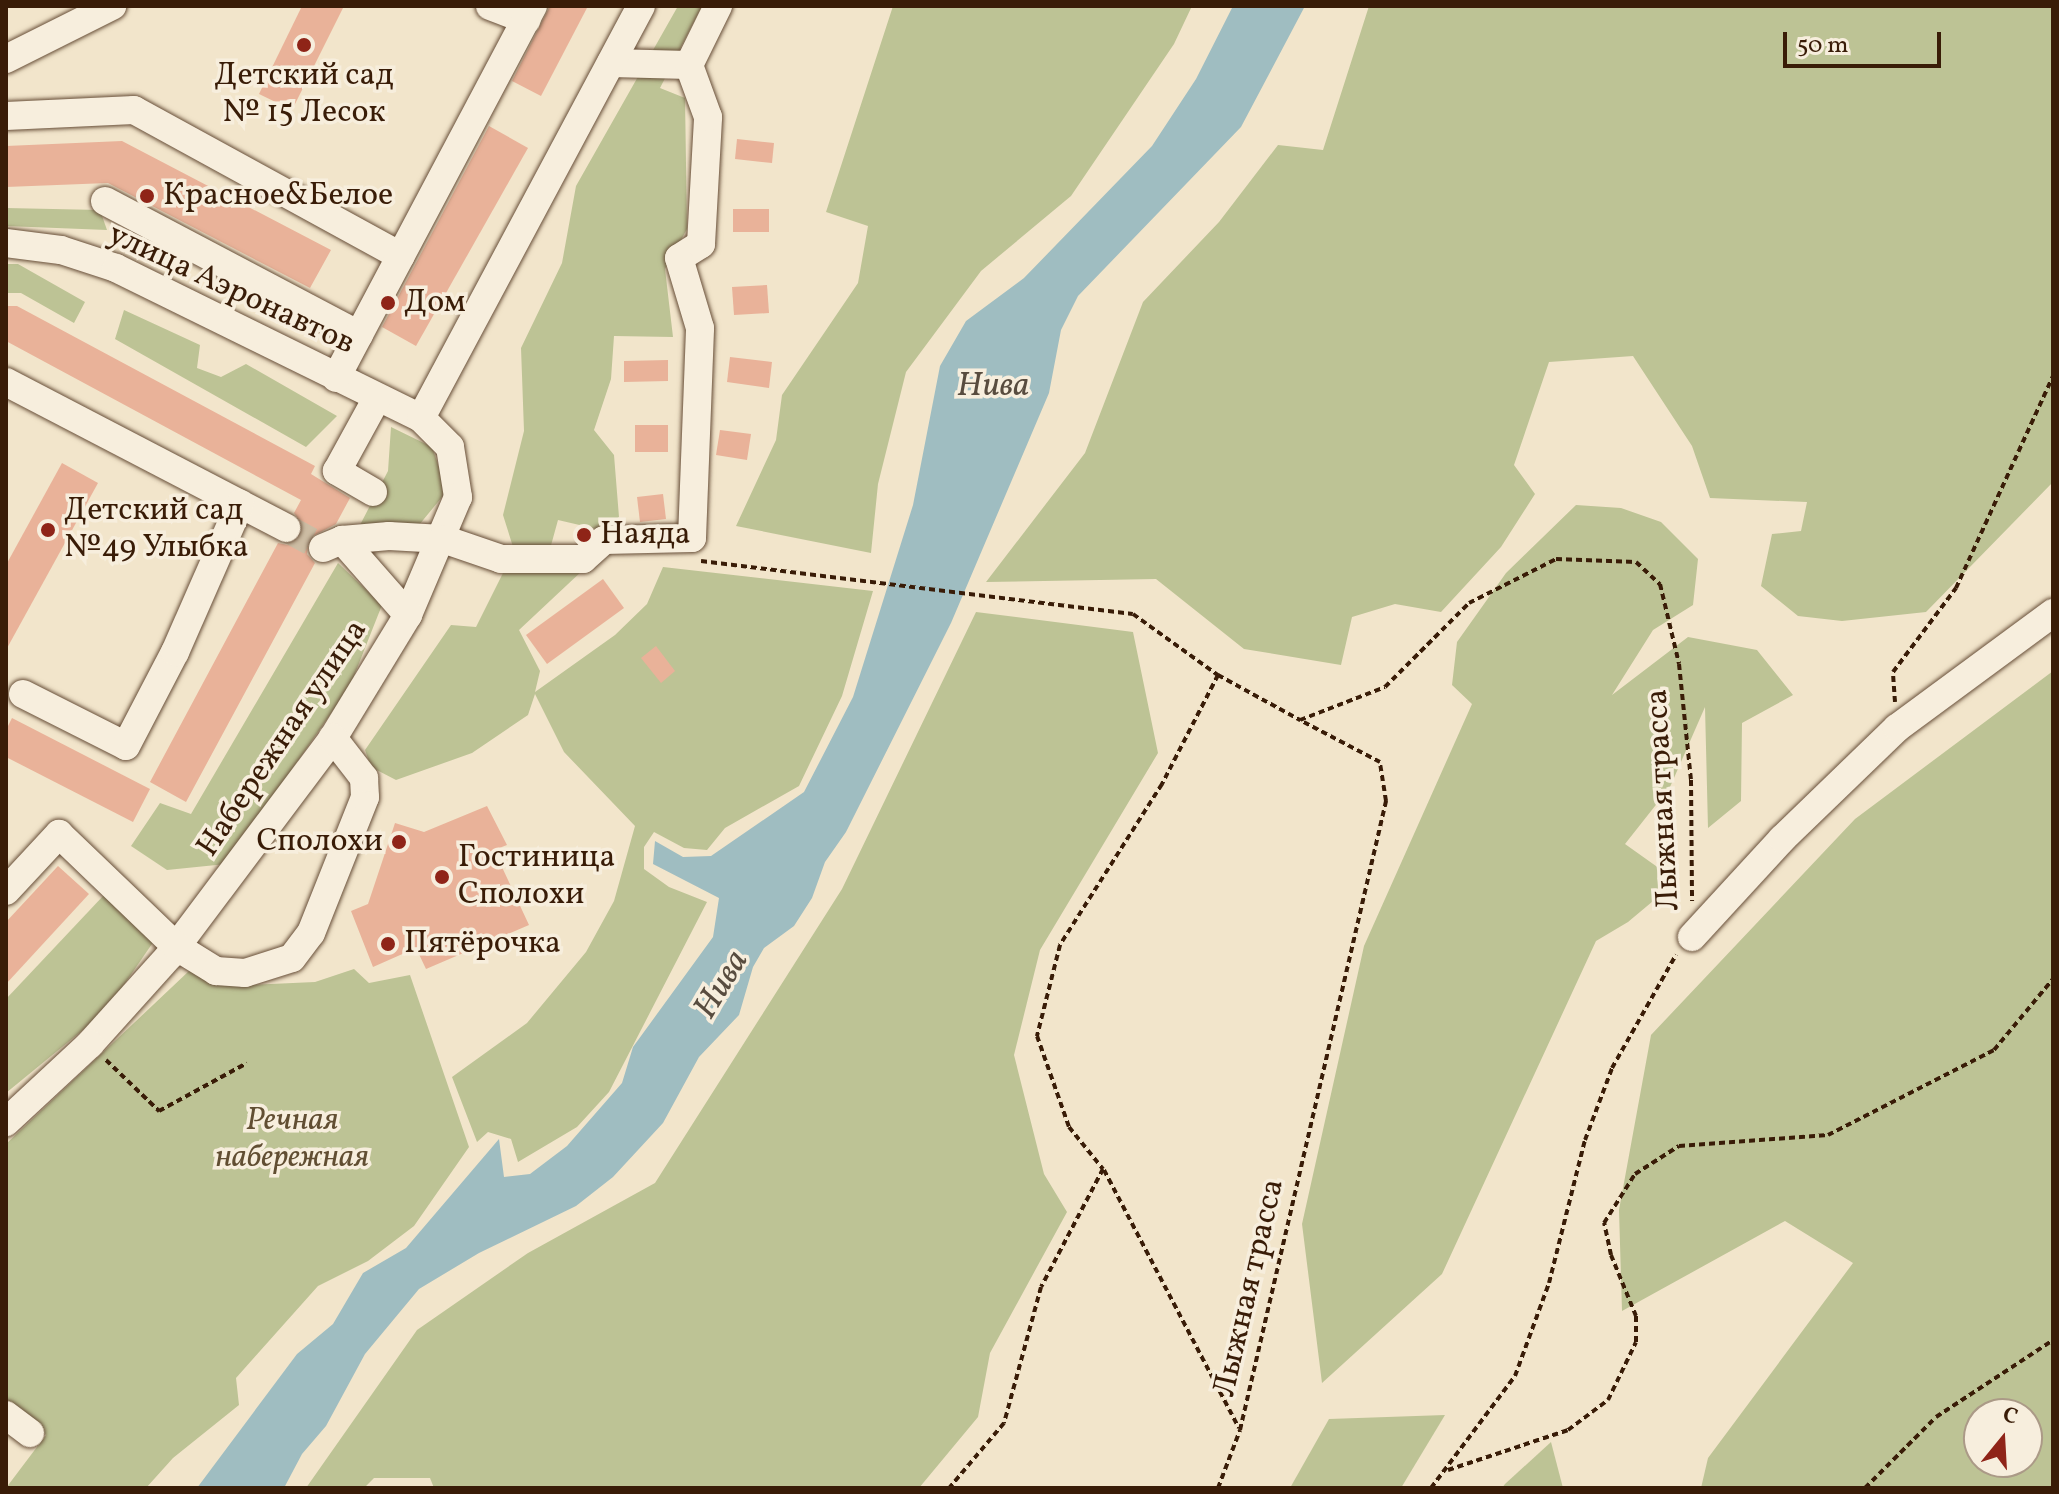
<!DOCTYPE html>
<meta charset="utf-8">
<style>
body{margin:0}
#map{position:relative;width:2059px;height:1494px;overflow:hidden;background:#f2e5cb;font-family:Vollkorn,serif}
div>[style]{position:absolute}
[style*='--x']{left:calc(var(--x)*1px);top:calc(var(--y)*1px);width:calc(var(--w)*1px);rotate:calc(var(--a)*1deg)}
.green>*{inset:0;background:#bdc395}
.water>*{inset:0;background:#9fbdc1}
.building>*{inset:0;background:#e9b299}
.minor-tunnel>*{height:28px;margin-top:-14px;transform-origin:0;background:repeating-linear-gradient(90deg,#cdbda4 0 28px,transparent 0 42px)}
.path>*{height:4px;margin-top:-2px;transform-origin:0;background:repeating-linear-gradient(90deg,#391c07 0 6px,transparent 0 10px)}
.roads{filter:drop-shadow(0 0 2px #674e38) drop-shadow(0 0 2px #674e38)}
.minor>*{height:28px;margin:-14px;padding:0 14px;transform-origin:14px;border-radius:14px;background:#f7eedd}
.dots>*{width:22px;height:22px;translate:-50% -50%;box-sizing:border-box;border:4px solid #f7eedd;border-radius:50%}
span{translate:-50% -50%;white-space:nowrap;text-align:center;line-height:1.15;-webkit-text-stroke:7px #f7eedd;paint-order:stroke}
.poi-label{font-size:32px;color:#391c07}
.left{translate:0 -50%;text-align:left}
.right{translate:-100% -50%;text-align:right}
.street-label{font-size:32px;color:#391c07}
.park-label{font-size:32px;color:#614e32;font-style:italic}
.water-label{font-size:34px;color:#584c3f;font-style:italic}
.frame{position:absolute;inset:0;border:8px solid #391c07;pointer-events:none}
.north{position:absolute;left:1963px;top:1398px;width:80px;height:80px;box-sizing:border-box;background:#f7eedd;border:2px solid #ab9a87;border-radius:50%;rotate:18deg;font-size:22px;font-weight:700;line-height:32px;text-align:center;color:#391c07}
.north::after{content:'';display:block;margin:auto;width:28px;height:36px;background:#8f2418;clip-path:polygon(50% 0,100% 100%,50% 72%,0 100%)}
.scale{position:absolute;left:1783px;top:32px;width:158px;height:36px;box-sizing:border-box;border:4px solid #391c07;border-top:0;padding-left:10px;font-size:24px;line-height:28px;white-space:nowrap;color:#391c07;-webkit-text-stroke:6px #f7eedd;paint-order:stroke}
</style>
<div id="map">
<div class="green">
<div style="clip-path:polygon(678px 6px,702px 6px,660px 88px,685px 98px,687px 229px,665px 269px,673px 337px,614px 336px,611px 379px,594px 430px,614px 455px,619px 517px,601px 530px,558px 520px,550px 549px,514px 550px,503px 515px,524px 431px,521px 348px,562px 263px,576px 186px)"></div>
<div style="clip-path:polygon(893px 6px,1192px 6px,1174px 44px,1071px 196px,981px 271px,906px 372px,878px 484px,871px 553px,736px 526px,776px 440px,782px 395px,858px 283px,868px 226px,826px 212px)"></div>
<div style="clip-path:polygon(1369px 6px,2053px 6px,2053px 482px,1926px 612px,1842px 621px,1798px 616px,1761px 586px,1772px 534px,1801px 531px,1807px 502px,1710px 498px,1692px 446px,1633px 356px,1549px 362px,1514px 465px,1535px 494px,1501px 547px,1441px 612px,1395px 604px,1352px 617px,1341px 665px,1244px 649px,1156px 579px,986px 582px,1085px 453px,1143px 302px,1219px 222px,1278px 145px,1323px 150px)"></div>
<div style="clip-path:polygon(6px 208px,100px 210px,107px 230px,6px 226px)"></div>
<div style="clip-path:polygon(6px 264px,18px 264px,85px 302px,74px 323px,21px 293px,6px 293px)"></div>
<div style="clip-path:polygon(124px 310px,200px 345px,197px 368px,221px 377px,246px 364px,337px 416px,306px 447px,115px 339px)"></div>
<div style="clip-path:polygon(391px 427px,432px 447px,447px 491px,419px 525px,360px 525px,388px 471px)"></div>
<div style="clip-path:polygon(1576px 505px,1621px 508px,1661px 522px,1698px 559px,1693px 605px,1653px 630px,1612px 695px,1688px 637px,1757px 650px,1793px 695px,1742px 723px,1741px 801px,1708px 828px,1705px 707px,1670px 787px,1625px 844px,1677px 881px,1628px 922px,1596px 941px,1442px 1274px,1322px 1383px,1302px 1224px,1364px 946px,1472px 704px,1452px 685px,1457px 642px,1506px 573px)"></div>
<div style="clip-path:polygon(338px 563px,382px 605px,350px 686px,226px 864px,167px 870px,131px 846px,160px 803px,191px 814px)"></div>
<div style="clip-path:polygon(663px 567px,873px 591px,842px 696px,799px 786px,725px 828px,707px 850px,684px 848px,654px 832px,644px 847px,644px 869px,669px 887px,707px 902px,609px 1092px,577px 1127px,518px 1162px,511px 1139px,488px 1132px,477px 1142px,452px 1077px,527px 1023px,586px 952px,614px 901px,635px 826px,564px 752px,535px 694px,528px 715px,472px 753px,396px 780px,371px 767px,365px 750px,451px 625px,476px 627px,504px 571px,583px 570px,519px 630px,540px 671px,535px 692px,615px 635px,647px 604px)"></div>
<div style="clip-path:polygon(976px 612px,1133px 632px,1158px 753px,1040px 950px,1014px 1055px,1044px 1174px,1067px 1212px,990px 1353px,978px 1417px,919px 1488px,434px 1488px,430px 1478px,374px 1478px,364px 1488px,306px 1488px,417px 1330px,528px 1253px,655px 1183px,842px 889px)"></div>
<div style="clip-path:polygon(evenodd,2053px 671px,2053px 1488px,1701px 1488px,1708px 1458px,1853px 1263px,1785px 1221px,1622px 1311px,1619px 1210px,1651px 1035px,1855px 819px,2053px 671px,1979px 1414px,2027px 1414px,2027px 1462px,1979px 1462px,1979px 1414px)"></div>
<div style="clip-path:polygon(104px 895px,154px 941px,106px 1011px,6px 1093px,6px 999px)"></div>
<div style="clip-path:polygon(354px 969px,369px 983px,410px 975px,469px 1147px,414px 1226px,368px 1261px,318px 1286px,236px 1378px,239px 1405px,173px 1458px,146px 1488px,6px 1488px,46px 1435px,6px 1400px,6px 1144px,190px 970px,225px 986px,315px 982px)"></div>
<div style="clip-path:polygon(1445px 1415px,1401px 1488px,1290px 1488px,1329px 1419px)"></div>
<div style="clip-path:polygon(1551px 1442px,1563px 1488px,1502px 1488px,1505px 1484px)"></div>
</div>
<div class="water">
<div style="clip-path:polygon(1233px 6px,1305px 6px,1241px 127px,1078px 296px,1061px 330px,1049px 393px,951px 623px,846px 832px,825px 862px,812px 898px,794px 926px,764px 948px,753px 967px,739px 1015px,699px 1057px,663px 1123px,613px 1177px,576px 1206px,479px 1253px,419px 1289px,365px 1354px,326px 1426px,302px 1454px,284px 1488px,197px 1488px,297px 1354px,333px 1324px,363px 1273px,406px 1248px,499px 1139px,504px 1177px,530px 1174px,567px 1146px,622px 1083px,633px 1047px,713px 937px,719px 898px,653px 864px,655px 841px,683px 857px,711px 856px,804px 792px,853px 697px,913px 505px,940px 366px,966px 321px,1024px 278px,1152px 146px,1196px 79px)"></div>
</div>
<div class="building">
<div style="clip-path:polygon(302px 6px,344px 6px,292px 110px,259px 94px)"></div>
<div style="clip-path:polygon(550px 6px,588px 6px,541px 96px,512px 81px)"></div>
<div style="clip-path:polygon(489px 126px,528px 148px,416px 346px,382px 327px)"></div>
<div style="clip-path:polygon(737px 139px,774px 143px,772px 163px,735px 159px)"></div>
<div style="clip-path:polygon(122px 141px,331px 250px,310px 288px,108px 183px,6px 187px,6px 146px)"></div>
<div style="clip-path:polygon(733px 209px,769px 209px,769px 232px,733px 232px)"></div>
<div style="clip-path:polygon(767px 285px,769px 313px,734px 315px,732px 287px)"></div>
<div style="clip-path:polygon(6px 306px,17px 306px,315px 466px,311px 474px,350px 498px,336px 524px,309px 538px,307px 554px,315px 563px,186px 802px,150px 782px,278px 543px,288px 545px,301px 536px,303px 526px,294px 513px,301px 500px,6px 341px)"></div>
<div style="clip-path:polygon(730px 357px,772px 362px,769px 388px,727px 382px)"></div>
<div style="clip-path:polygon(668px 360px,668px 381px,624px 382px,624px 361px)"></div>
<div style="clip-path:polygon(635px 425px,668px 425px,668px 452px,635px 452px)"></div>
<div style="clip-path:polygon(720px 430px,751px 434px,747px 460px,716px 455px)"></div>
<div style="clip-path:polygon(62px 463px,98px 483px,6px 650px,6px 565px)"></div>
<div style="clip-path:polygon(663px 494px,666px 519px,640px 522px,637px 497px)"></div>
<div style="clip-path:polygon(603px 579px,624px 608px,547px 664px,526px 635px)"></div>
<div style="clip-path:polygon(656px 646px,675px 671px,661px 683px,641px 658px)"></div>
<div style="clip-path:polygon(12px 718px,150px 789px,133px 822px,6px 757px,6px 730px)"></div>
<div style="clip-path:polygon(487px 806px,507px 845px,494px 850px,529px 925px,426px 969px,416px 948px,373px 967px,351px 911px,368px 904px,395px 823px,424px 832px)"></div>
<div style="clip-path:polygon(58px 866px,89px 894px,6px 984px,6px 922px)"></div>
</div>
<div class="minor-tunnel">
<div style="--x:286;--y:528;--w:42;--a:28.4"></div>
</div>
<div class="path">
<div style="--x:701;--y:561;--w:435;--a:7"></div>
<div style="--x:1133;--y:614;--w:105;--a:35.7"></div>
<div style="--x:1218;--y:675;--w:123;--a:117.2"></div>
<div style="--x:1162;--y:784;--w:191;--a:122.4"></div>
<div style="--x:1060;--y:945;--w:94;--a:104.2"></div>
<div style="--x:1037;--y:1036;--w:96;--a:70.6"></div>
<div style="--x:1069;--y:1127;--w:54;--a:51"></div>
<div style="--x:1103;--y:1169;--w:133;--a:117.7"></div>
<div style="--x:1041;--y:1287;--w:141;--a:105.2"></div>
<div style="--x:1004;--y:1423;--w:85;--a:130.2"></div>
<div style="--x:1218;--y:675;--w:94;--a:28.8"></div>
<div style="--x:1300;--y:720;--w:91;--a:-21.2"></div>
<div style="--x:1385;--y:687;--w:119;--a:-45"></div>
<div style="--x:1469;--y:603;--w:97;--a:-26.8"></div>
<div style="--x:1556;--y:559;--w:80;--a:2.1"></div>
<div style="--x:1636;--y:562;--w:33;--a:43"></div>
<div style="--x:1660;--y:584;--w:82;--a:76.6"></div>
<div style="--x:1679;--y:664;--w:117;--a:84.1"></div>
<div style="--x:1691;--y:780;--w:121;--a:89.5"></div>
<div style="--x:1895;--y:702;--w:30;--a:-94"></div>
<div style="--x:1893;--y:672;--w:105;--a:-53.1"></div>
<div style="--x:1956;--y:588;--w:233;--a:-65.4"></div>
<div style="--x:106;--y:1060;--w:74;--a:43.9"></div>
<div style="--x:159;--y:1111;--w:100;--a:-28.6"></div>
<div style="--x:1104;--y:1170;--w:291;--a:62.4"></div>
<div style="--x:1448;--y:1470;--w:126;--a:-18.4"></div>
<div style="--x:1568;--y:1430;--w:50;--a:-36.9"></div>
<div style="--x:1608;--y:1400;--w:64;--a:-64.2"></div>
<div style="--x:1636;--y:1342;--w:26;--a:-90"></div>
<div style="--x:1636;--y:1316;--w:66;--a:-112.3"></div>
<div style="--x:1611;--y:1255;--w:33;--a:-102"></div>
<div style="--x:1604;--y:1223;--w:58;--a:-57.7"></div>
<div style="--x:1635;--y:1174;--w:52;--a:-32.5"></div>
<div style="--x:1679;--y:1146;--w:149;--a:-4.2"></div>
<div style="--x:1828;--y:1135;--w:186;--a:-27.1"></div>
<div style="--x:1994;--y:1050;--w:92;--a:-50.3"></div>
<div style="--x:1218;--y:1488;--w:62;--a:-69.2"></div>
<div style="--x:1240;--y:1430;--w:646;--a:-76.93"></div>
<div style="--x:1386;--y:801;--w:39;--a:-99"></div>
<div style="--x:1380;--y:762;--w:90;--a:-152.3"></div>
<div style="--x:1431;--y:1488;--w:140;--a:-53.1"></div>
<div style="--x:1515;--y:1376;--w:99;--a:-69.9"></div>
<div style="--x:1549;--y:1283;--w:147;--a:-75.9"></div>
<div style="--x:1585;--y:1140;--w:77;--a:-69.4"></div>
<div style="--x:1612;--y:1068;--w:130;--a:-60.5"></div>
<div style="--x:1865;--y:1488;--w:100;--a:-45"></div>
<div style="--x:1936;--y:1417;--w:140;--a:-33.3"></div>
</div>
<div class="roads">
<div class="minor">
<div style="--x:490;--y:6;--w:39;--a:21"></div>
<div style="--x:6;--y:59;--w:119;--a:-26.6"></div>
<div style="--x:611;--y:63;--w:78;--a:1.5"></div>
<div style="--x:689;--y:65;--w:66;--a:-63.8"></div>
<div style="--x:6;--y:116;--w:128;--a:-2.7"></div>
<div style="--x:134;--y:110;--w:304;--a:28.7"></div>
<div style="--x:105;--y:201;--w:287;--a:27.8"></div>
<div style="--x:6;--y:243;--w:55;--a:7.3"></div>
<div style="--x:61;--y:250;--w:58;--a:18.1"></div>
<div style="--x:116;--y:268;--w:340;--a:26.2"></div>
<div style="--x:421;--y:418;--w:41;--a:45"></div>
<div style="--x:450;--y:447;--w:51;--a:80.9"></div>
<div style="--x:458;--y:497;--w:128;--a:113"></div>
<div style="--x:408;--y:615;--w:144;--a:121.4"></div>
<div style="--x:333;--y:738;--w:271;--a:126.9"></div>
<div style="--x:170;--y:955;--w:120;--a:132"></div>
<div style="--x:90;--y:1044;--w:115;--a:137.1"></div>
<div style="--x:336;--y:378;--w:421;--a:-62.1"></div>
<div style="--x:6;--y:382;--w:316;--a:27.5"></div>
<div style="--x:421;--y:418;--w:467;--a:-61.9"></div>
<div style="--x:373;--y:492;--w:42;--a:-149.7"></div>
<div style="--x:337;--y:471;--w:83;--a:-61.3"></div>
<div style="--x:342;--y:540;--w:100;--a:48.7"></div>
<div style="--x:323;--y:548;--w:21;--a:-23"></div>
<div style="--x:342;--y:540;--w:47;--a:-4.9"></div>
<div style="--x:389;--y:536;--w:54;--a:3.2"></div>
<div style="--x:443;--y:539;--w:61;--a:19"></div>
<div style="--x:501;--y:559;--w:82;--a:0"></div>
<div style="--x:583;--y:559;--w:28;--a:-42"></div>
<div style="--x:604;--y:540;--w:88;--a:-1.3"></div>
<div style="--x:692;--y:538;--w:210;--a:-87.8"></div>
<div style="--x:700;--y:328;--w:73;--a:-106.7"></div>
<div style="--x:679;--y:258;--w:26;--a:-32"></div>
<div style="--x:701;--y:244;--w:127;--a:-86.8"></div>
<div style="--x:708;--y:117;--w:55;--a:-110.1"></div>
<div style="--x:23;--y:694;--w:115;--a:26.8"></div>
<div style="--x:126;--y:746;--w:106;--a:-62.5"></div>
<div style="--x:175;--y:652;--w:162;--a:-66.3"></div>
<div style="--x:6;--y:891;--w:78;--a:-47.1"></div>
<div style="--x:59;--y:834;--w:163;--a:43.8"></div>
<div style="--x:177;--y:947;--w:46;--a:31.6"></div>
<div style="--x:216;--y:971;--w:29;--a:4"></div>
<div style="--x:245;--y:973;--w:49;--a:-17.7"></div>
<div style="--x:292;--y:958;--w:31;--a:-53"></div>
<div style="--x:311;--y:933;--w:146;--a:-68.3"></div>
<div style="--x:365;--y:797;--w:19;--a:-93"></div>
<div style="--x:364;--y:778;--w:51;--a:-127.8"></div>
<div style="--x:1692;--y:937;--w:133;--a:-47.4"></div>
<div style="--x:1782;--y:839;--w:160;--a:-44"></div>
<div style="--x:1897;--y:728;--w:194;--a:-36.4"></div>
<div style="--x:6;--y:1415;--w:30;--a:37"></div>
</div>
</div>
<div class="dots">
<div style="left:304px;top:45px;background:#8f2418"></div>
<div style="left:147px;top:196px;background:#8f2418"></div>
<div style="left:388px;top:303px;background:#8f2418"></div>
<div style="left:48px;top:530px;background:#8f2418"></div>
<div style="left:584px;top:535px;background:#8f2418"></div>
<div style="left:399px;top:842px;background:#8f2418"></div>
<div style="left:442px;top:877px;background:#8f2418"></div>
<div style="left:388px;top:944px;background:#8f2418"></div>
</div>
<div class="poi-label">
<span style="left:304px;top:95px">Детский сад<br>№ 15 Лесок</span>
<span class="left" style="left:163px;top:196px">Красное&amp;Белое</span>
<span class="left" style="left:404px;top:303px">Дом</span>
<span class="left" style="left:64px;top:530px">Детский сад<br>№49 Улыбка</span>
<span class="left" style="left:600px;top:535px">Наяда</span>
<span class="right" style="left:383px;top:842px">Сполохи</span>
<span class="left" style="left:458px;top:877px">Гостиница<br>Сполохи</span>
<span class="left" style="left:404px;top:944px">Пятёрочка</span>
</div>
<div class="street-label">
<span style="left:231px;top:290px;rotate:25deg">улица Аэронавтов</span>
<span style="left:283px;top:739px;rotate:-56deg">Набережная улица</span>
<span style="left:1664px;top:800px;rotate:-93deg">Лыжная трасса</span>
<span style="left:1250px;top:1288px;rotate:-77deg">Лыжная трасса</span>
</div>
<div class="park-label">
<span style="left:292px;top:1140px">Речная<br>набережная</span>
</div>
<div class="water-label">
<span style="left:993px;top:387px">Нива</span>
<span style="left:722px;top:985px;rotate:-59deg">Нива</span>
</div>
<div class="frame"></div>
<div class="north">С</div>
<div class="scale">50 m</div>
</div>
